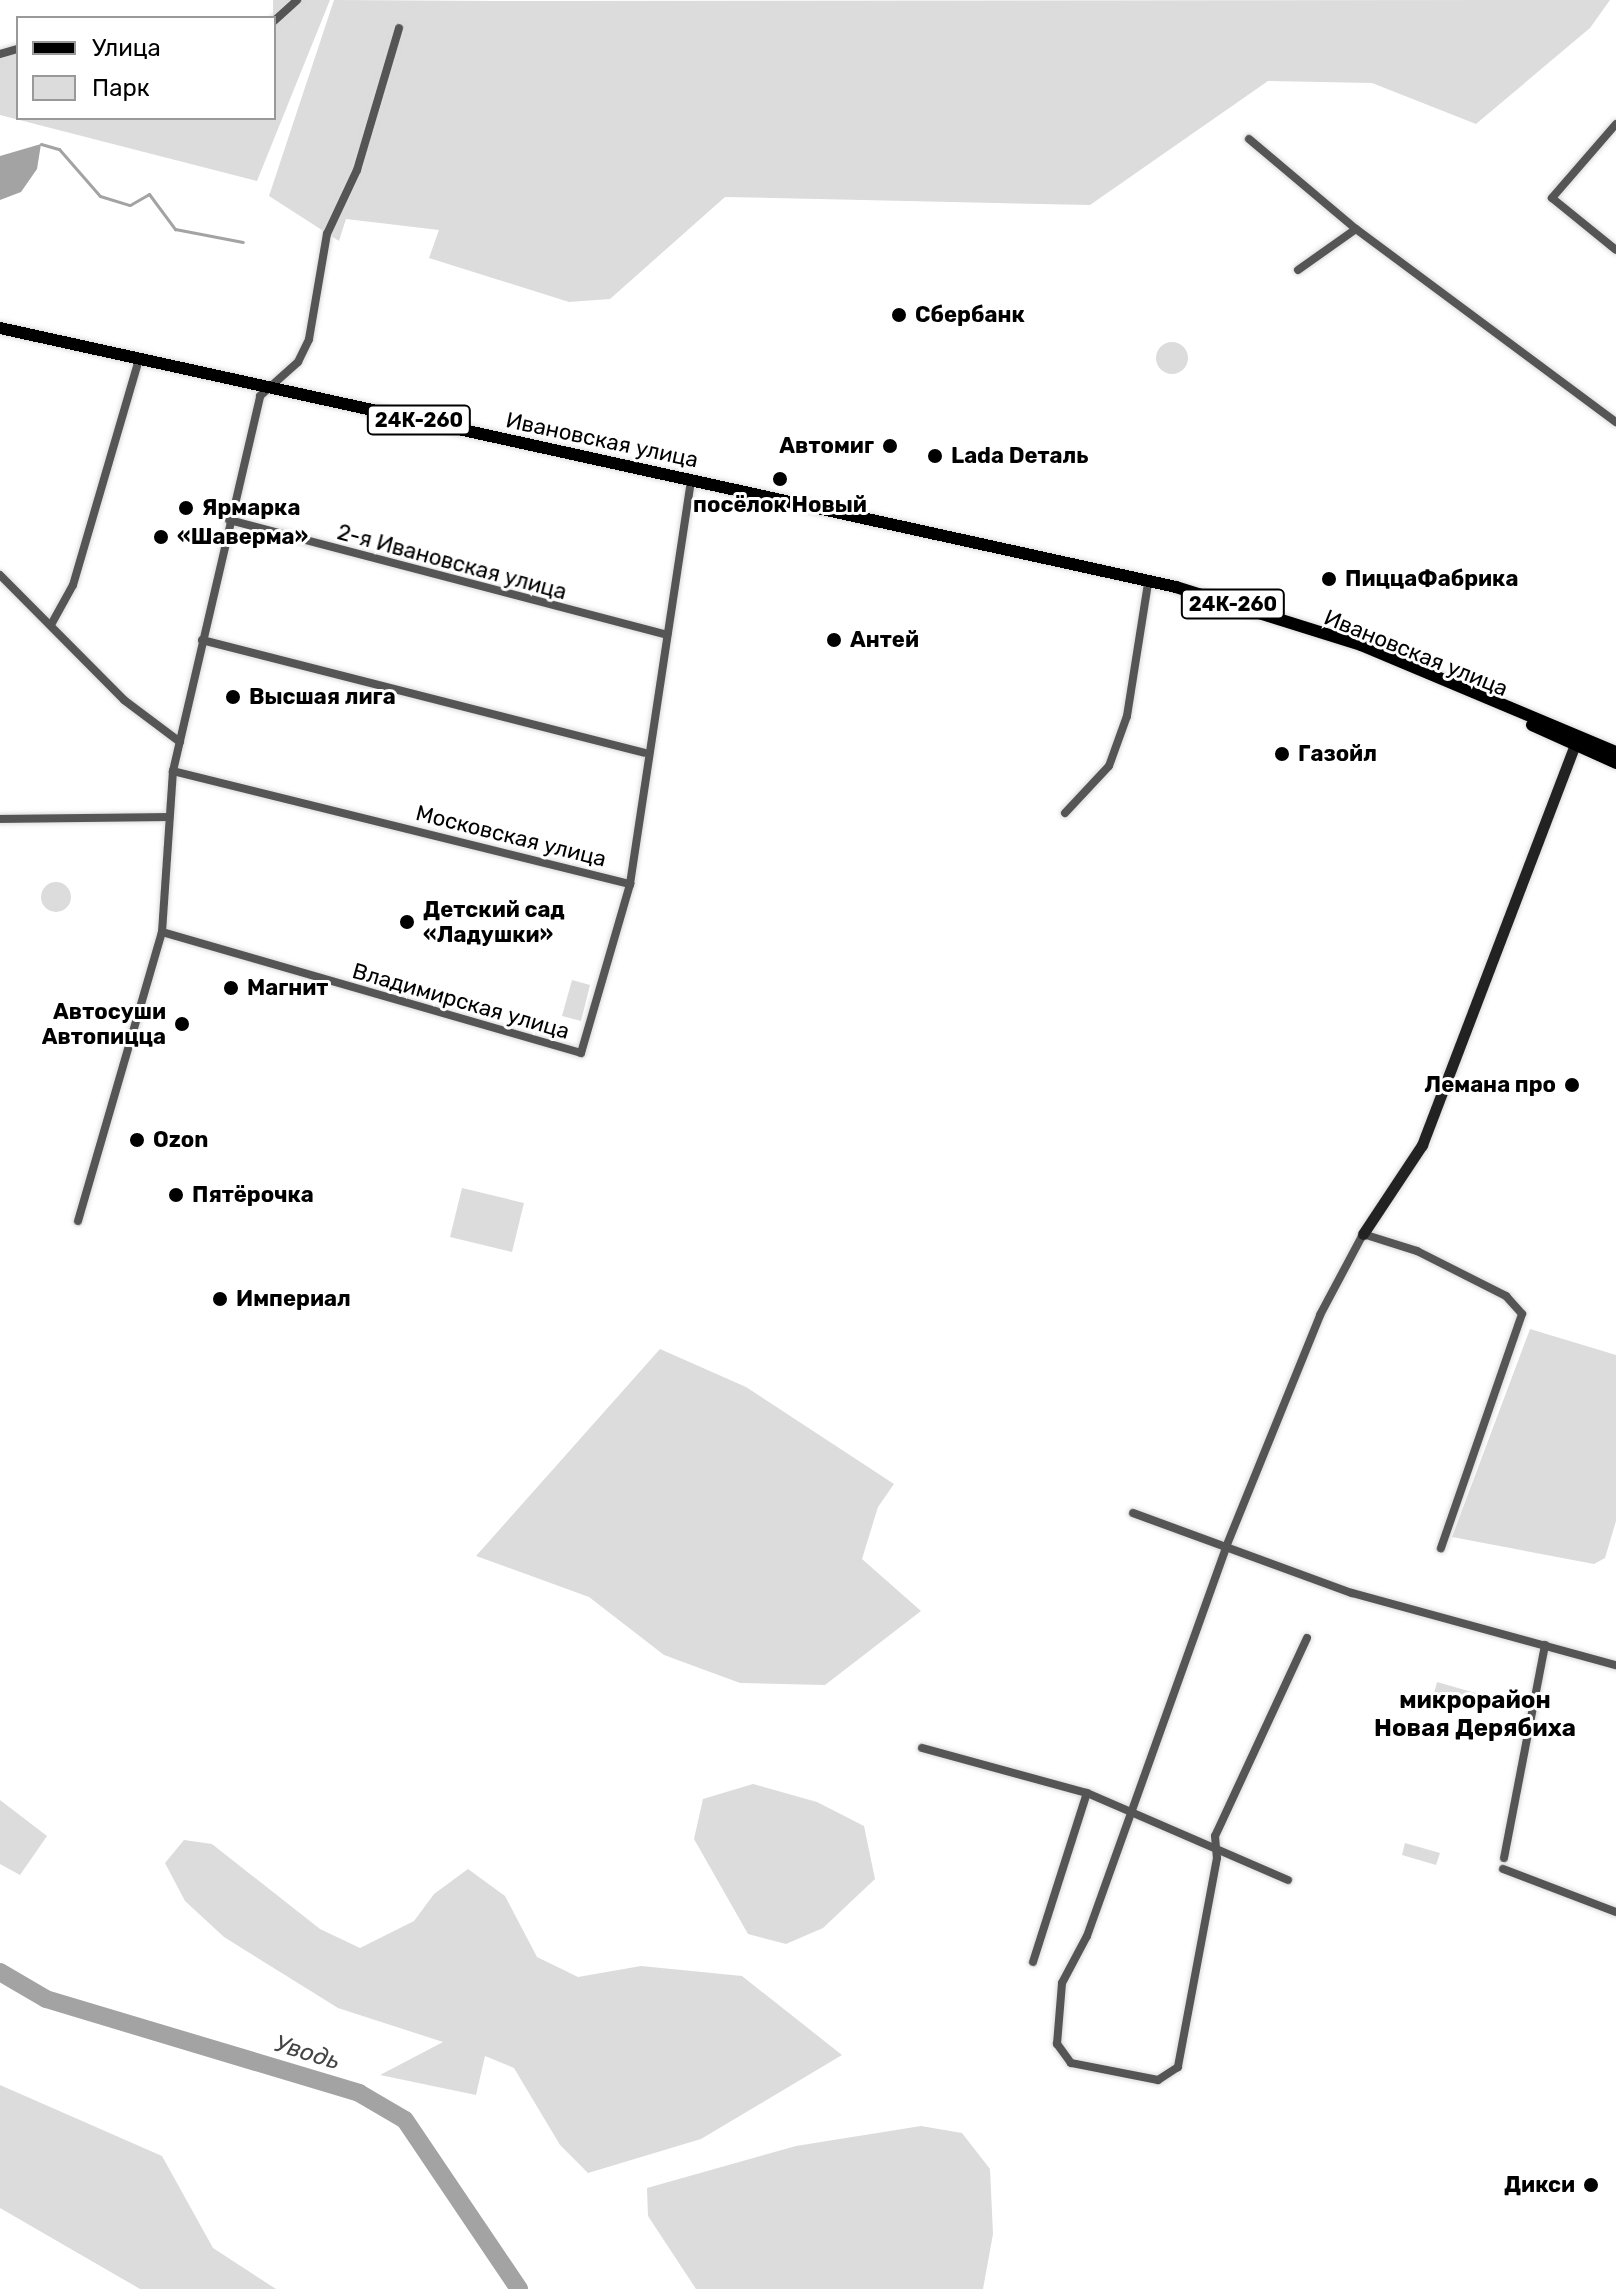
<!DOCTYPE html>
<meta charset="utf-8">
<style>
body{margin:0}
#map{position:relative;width:1616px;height:2289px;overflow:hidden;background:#fff;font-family:Rubik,sans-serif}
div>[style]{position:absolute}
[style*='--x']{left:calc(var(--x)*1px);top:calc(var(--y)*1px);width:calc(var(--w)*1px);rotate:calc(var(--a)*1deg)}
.green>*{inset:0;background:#dcdcdc}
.round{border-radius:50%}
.water>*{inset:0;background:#a3a3a3}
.stream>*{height:3px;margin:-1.5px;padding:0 1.5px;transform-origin:1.5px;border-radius:1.5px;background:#a3a3a3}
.river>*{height:18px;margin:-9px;padding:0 9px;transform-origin:9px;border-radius:9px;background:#a3a3a3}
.roads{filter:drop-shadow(0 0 2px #dbdbdb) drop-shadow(0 0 2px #dbdbdb)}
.street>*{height:8px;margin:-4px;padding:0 4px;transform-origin:4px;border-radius:4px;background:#555}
.secondary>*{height:11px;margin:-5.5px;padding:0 5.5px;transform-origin:5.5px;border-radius:5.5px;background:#222}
.primary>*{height:12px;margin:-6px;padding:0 6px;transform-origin:6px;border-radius:6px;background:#000}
.dots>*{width:22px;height:22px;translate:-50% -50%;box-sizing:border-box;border:4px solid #fff;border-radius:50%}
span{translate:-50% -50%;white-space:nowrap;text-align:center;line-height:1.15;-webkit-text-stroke:6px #fff;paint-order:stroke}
.shield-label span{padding:2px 6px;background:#fff;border:2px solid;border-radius:6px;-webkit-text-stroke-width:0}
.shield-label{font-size:20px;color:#000;font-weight:700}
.poi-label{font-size:22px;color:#000;font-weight:700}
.left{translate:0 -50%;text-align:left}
.right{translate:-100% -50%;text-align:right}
.street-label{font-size:22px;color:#000}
.neighbourhood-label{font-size:24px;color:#000;font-weight:700}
.water-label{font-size:24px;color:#444;font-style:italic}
.legend{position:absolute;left:16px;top:16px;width:260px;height:104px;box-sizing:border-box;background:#fff;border:2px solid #999;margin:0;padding:10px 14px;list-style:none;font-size:24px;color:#000}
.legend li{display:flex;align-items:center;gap:16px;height:40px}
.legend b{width:40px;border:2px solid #999}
</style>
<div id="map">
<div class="green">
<div style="clip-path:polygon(273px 0,330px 0,257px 181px,0 115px,0 55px,18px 51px,18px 118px,274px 118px)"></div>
<div style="clip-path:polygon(334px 0,501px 1px,1610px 0,1590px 28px,1476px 124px,1372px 83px,1268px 81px,1090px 205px,725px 197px,610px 299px,569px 302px,429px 258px,450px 199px,439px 230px,346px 219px,339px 241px,269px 196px)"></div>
<div class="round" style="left:1156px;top:342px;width:32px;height:32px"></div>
<div class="round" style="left:41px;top:882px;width:30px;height:30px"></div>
<div style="clip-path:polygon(572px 980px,590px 985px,581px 1021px,562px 1016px)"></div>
<div style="clip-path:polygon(462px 1188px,524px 1203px,512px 1252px,450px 1237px)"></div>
<div style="clip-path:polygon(1530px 1329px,1616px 1355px,1616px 1521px,1605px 1558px,1594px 1564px,1452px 1537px)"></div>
<div style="clip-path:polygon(660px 1349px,746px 1387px,894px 1484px,878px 1507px,862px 1559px,921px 1611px,825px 1685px,740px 1683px,664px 1655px,589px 1597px,476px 1556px)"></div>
<div style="clip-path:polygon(1437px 1682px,1479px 1694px,1475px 1709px,1433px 1697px)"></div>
<div style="clip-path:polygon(753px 1784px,817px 1802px,864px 1826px,875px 1879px,823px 1928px,786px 1944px,748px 1934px,694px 1839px,703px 1799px)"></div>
<div style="clip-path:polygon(0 1800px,47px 1836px,20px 1875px,0 1864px)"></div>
<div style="clip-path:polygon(184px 1840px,212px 1844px,320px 1929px,360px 1948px,414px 1921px,434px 1894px,468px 1869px,505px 1896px,537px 1957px,578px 1977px,641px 1966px,742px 1976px,842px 2055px,701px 2139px,588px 2173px,560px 2145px,514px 2068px,485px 2056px,476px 2095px,380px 2075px,443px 2042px,338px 2008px,224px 1937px,185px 1901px,165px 1863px)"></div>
<div style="clip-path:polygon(1405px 1843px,1440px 1853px,1436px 1865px,1402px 1855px)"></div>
<div style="clip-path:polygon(0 2085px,162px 2156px,213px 2248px,276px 2289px,140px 2289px,0 2208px)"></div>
<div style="clip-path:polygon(921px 2126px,962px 2133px,990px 2169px,993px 2234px,983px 2289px,696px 2289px,648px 2216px,647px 2188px,796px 2146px)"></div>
</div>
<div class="water">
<div style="clip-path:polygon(41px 144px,37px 169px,21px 192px,0 200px,0 156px)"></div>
</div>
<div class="stream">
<div style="--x:41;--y:144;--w:19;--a:16"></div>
<div style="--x:59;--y:149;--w:62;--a:48.9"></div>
<div style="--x:100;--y:196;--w:31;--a:17"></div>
<div style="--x:130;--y:205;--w:22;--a:-30"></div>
<div style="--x:149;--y:194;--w:44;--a:53.4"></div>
<div style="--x:175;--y:229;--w:69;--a:10.8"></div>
</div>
<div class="river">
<div style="--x:0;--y:1972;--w:53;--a:30.4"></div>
<div style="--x:46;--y:1999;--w:327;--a:16.7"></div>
<div style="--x:359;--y:2093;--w:53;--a:30.4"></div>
<div style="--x:405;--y:2120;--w:204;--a:56"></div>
</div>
<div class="roads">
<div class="street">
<div style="--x:274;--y:21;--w:31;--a:-42"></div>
<div style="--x:0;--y:54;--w:19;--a:-16"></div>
<div style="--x:1616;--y:124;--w:98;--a:130.9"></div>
<div style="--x:1552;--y:198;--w:82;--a:39.1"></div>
<div style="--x:1249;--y:139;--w:140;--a:40.1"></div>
<div style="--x:1356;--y:229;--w:324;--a:36.6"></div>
<div style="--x:1298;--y:270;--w:71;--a:-35.3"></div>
<div style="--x:229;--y:520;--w:453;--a:14.7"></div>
<div style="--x:0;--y:575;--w:176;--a:45.2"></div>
<div style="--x:124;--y:700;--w:70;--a:36.9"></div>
<div style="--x:52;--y:623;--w:43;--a:-61.1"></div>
<div style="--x:73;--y:585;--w:235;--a:-73.7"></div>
<div style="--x:202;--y:640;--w:456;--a:14.3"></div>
<div style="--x:173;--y:771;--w:471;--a:13.9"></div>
<div style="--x:630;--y:884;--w:409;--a:-81.4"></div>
<div style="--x:1065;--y:813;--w:64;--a:-46.9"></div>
<div style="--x:1109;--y:766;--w:53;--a:-70.2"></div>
<div style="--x:1127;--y:716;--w:134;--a:-81"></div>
<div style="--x:0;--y:819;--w:167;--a:-0.7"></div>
<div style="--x:162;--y:932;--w:436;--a:16.1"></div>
<div style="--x:581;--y:1053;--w:176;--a:-73.8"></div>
<div style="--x:78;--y:1221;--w:301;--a:-73.8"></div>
<div style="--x:162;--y:932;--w:161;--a:-86.1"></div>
<div style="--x:173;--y:771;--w:385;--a:-76.9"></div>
<div style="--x:260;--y:396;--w:51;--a:-41.8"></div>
<div style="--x:298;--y:362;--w:25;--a:-64"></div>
<div style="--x:309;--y:339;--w:107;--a:-80.3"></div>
<div style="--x:327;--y:234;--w:71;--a:-64.9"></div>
<div style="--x:357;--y:170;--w:148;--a:-73.5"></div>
<div style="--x:1133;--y:1513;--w:233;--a:20.1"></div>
<div style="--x:1352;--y:1593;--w:274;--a:15.3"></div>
<div style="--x:1307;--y:1638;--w:218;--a:114.9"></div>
<div style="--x:1215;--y:1836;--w:22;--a:85"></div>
<div style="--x:1217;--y:1858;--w:213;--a:100.6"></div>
<div style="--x:1178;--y:2067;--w:24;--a:147"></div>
<div style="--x:1158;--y:2080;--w:89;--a:-168.9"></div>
<div style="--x:1071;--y:2063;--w:24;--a:-126"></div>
<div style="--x:1057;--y:2044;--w:61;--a:-85.3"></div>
<div style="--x:1062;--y:1983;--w:53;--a:-62"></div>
<div style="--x:1087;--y:1936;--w:413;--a:-70.3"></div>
<div style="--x:1226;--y:1547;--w:250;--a:-67.9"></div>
<div style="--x:1320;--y:1315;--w:92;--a:-62"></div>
<div style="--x:1363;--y:1234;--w:57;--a:17.5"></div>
<div style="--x:1417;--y:1251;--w:100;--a:26.8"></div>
<div style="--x:1506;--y:1296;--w:24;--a:48"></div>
<div style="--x:1522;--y:1314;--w:248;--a:109.1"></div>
<div style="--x:922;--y:1748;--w:171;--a:15.3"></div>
<div style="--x:1087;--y:1793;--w:219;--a:23.4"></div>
<div style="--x:1504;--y:1858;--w:217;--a:-79.1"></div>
<div style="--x:1503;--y:1869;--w:121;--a:20.8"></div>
<div style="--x:1033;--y:1962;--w:177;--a:-72.3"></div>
</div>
<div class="secondary">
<div style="--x:1363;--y:1234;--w:107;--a:-56.5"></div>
<div style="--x:1422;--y:1145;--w:437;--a:-69.1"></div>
</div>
<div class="primary">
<div style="--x:0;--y:328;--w:1204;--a:12.42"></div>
<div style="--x:1176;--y:587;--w:194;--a:17.4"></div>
<div style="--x:1361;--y:645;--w:277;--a:22.8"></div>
<div style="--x:1532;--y:725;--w:92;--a:24.3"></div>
</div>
</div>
<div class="dots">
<div style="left:899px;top:315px;background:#000"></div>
<div style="left:890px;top:446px;background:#000"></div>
<div style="left:935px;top:456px;background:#000"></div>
<div style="left:780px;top:479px;background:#000"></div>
<div style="left:186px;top:508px;background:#000"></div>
<div style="left:161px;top:537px;background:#000"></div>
<div style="left:1329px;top:579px;background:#000"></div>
<div style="left:834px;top:640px;background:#000"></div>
<div style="left:233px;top:697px;background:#000"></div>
<div style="left:1282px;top:754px;background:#000"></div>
<div style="left:407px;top:922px;background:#000"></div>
<div style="left:231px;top:988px;background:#000"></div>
<div style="left:182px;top:1024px;background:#000"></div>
<div style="left:1572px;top:1085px;background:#000"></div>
<div style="left:137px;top:1140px;background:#000"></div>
<div style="left:176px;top:1195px;background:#000"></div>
<div style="left:220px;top:1299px;background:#000"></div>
<div style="left:1591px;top:2185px;background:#000"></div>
</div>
<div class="shield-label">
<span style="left:419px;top:420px">24К-260</span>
<span style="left:1233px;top:604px">24К-260</span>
</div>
<div class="poi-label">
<span class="left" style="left:915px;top:315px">Сбербанк</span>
<span class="right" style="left:874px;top:446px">Автомиг</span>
<span class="left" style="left:951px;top:456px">Lada Dеталь</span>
<span style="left:780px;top:505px">посёлок Новый</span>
<span class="left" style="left:202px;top:508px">Ярмарка</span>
<span class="left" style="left:177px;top:537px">«Шаверма»</span>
<span class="left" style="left:1345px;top:579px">ПиццаФабрика</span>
<span class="left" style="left:850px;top:640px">Антей</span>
<span class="left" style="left:249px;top:697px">Высшая лига</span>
<span class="left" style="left:1298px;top:754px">Газойл</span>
<span class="left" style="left:423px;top:922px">Детский сад<br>«Ладушки»</span>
<span class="left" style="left:247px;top:988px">Магнит</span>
<span class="right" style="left:166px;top:1024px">Автосуши<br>Автопицца</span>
<span class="right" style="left:1556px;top:1085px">Лемана про</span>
<span class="left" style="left:153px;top:1140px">Ozon</span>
<span class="left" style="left:192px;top:1195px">Пятёрочка</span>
<span class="left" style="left:236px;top:1299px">Империал</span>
<span class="right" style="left:1575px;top:2185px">Дикси</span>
</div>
<div class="street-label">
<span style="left:602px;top:440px;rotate:12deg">Ивановская улица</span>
<span style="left:452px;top:562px;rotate:15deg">2-я Ивановская улица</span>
<span style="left:1416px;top:653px;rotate:22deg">Ивановская улица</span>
<span style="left:511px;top:836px;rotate:14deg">Московская улица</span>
<span style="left:461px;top:1001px;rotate:16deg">Владимирская улица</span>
</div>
<div class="neighbourhood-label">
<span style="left:1475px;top:1715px">микрорайон<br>Новая Дерябиха</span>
</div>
<div class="water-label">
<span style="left:307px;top:2053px;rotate:17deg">Уводь</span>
</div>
<ul class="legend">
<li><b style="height:10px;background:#000"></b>Улица</li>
<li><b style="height:22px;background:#dcdcdc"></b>Парк</li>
</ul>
</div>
